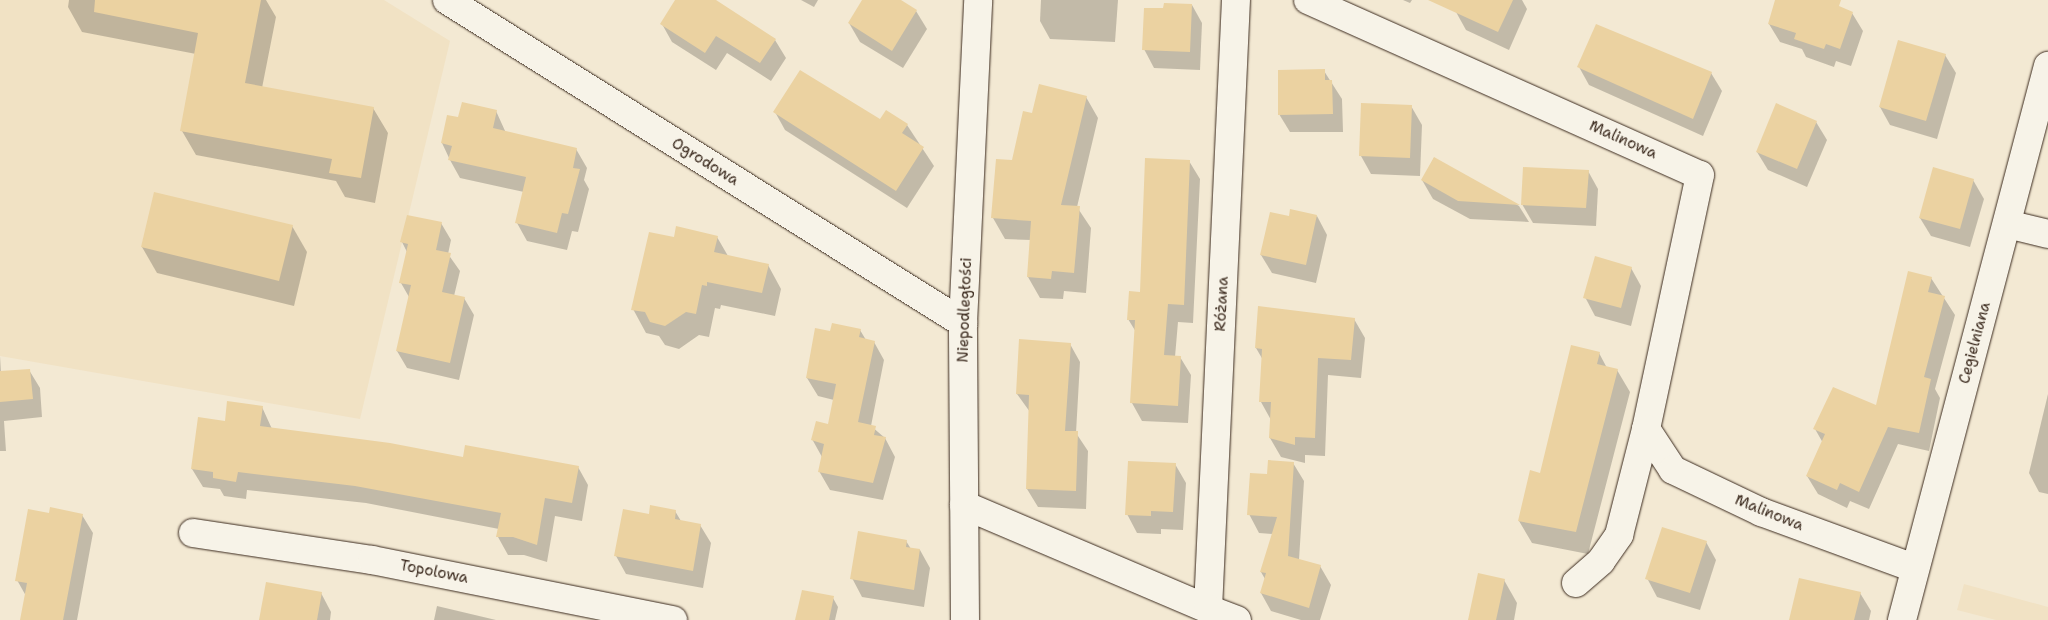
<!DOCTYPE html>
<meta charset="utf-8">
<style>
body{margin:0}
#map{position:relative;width:2048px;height:620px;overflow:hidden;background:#f3e9d3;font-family:"Shantell Sans",sans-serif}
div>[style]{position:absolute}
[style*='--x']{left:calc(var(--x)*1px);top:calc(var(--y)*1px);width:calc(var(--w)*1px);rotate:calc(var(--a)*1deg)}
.built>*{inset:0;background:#f1e2c4}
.shadow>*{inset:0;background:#0003}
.building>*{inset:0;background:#ebd2a1}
.roads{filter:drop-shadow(0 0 1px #3b2a1e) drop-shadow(0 0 1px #3b2a1e)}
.street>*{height:28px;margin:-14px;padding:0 14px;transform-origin:14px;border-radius:14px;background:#f7f3e8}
span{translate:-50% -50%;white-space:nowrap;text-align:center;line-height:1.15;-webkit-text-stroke:4px #f7f3e8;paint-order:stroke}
.street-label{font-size:15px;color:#3b2a1e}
</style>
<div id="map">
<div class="built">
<div style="clip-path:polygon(0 0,384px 0,450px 41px,360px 419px,0 356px)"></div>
<div style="clip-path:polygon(1964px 584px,2048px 607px,2048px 620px,1996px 620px,1957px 610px)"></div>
</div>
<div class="shadow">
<div style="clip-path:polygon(69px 0,266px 0,276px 17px,262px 88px,373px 108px,388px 133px,375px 203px,345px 197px,336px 181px,196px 155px,182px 131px,196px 54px,82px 32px,68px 7px)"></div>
<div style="clip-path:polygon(677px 0,713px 0,775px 40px,786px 58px,771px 81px,727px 53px,716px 70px,672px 42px,662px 24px)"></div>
<div style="clip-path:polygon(801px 0,818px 0,814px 7px)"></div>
<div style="clip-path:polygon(864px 0,898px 0,916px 11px,927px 29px,903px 68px,860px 42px,849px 23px)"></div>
<div style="clip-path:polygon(1041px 0,1118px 0,1115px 42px,1050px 39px,1040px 21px)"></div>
<div style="clip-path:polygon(1403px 0,1412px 0,1410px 3px)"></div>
<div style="clip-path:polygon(1461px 0,1522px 0,1527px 9px,1509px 50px,1466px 30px,1456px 12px)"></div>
<div style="clip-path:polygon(1777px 0,1819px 0,1852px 13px,1863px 31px,1851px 66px,1836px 61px,1834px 67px,1806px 57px,1802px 49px,1780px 42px,1769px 24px)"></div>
<div style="clip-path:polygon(1192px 5px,1202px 23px,1200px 70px,1154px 68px,1144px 49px,1164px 9px)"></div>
<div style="clip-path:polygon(1945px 55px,1956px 73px,1937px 139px,1890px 125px,1880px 107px)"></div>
<div style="clip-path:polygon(1579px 67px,1711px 73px,1722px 91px,1703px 136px,1589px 85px)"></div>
<div style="clip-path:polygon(1324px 71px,1342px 99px,1343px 132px,1290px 132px,1279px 114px)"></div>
<div style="clip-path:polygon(1086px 97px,1098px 118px,1077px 207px,1091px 228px,1086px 293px,1064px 291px,1063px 299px,1040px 298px,1028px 277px,1031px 240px,1005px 239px,993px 218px,1032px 114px)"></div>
<div style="clip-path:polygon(1411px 106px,1422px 125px,1420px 176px,1371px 174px,1361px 156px)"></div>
<div style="clip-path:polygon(496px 111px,506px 133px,576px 149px,587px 168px,584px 180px,589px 189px,578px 232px,572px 231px,567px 250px,527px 241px,517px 223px,524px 192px,460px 178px,450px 160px,442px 143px,459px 118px)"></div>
<div style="clip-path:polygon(775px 112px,907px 125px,934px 166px,907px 208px,785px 130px)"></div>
<div style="clip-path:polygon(1816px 122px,1827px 140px,1807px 187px,1768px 170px,1757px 152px)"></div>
<div style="clip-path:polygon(1434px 158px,1519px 206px,1529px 222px,1470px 219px,1433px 199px,1422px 180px)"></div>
<div style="clip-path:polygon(1189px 161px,1200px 179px,1193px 323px,1178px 322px,1175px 357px,1180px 357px,1191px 375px,1188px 423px,1142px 421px,1132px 403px,1136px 332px,1128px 319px,1142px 293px)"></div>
<div style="clip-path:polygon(1588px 171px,1598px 189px,1596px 226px,1533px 223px,1522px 204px)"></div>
<div style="clip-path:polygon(1973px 180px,1984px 199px,1970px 247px,1931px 236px,1920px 218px)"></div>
<div style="clip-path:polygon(1317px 216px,1327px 235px,1316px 283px,1272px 273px,1261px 255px)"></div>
<div style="clip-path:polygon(441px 223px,451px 240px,448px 254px,460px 271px,454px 296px,464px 298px,474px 315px,459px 380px,407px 368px,397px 351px,409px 297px,401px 283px,407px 252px,402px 242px)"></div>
<div style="clip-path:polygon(292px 226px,307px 252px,294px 306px,157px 273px,142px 247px)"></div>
<div style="clip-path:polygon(717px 237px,728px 256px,768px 265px,781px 289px,775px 316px,721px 305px,720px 309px,715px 308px,709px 337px,699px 335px,679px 349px,665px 345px,659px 336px,646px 333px,633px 309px,675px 239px)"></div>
<div style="clip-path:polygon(1631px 268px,1641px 286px,1631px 326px,1595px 316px,1585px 297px)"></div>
<div style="clip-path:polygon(1931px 278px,1955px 315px,1935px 389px,1940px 398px,1929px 451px,1898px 444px,1869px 509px,1850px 501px,1847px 508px,1818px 494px,1807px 476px,1823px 443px,1815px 429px,1876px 407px)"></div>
<div style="clip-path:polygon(1354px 319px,1365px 338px,1361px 378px,1328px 375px,1325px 456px,1305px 455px,1305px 463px,1281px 457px,1270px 438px,1271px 420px,1261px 402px,1263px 360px,1256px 348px)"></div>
<div style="clip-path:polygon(860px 330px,866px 340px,874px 342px,884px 360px,871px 426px,885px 438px,895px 457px,883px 500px,830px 490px,819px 471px,822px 457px,812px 439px,829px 425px,834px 400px,818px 396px,807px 378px,831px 333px)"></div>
<div style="clip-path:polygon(1070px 344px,1080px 362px,1076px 433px,1088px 451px,1086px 509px,1038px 507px,1027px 489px,1030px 412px,1017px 394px)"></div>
<div style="clip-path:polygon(1599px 353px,1607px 368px,1617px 370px,1630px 392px,1588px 554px,1532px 543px,1519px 521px)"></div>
<div style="clip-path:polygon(0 356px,1px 373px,29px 370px,40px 388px,42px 417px,4px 421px,6px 451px,0 451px)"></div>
<div style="clip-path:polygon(2048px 394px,2048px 494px,2039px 492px,2029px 473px)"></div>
<div style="clip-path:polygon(262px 407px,272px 429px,464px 458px,578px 467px,588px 485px,582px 521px,555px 516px,547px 562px,524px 555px,508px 555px,498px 537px,499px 529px,366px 503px,247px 490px,246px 499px,224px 496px,220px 489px,203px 487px,192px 469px,226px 422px)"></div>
<div style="clip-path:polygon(1293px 463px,1304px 481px,1299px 560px,1320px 566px,1331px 585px,1320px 620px,1301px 620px,1271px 611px,1261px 593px,1265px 579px,1261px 572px,1273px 534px,1259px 533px,1249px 514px)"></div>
<div style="clip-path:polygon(1175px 464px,1186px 483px,1183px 530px,1161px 529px,1161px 534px,1137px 533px,1127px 514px)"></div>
<div style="clip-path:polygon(675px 511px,681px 521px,700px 525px,711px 543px,703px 588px,626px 574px,616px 556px)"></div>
<div style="clip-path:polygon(50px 515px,82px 515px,93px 533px,77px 620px,22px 620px,26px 596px,17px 580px)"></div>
<div style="clip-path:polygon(906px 541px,911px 549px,920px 550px,930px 568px,924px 607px,862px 597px,852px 578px)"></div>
<div style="clip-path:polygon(1706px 542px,1716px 560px,1700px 610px,1657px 597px,1647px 578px)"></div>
<div style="clip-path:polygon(1504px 580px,1517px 603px,1514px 620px,1469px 620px)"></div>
<div style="clip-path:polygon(321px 593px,331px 612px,330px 620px,261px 620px)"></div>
<div style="clip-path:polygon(1860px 593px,1871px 611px,1869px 620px,1791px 620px)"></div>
<div style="clip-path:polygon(833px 598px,838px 607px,835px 620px,796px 620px)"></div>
<div style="clip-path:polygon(437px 606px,496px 620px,434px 620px)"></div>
</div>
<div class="building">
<div style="clip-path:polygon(95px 0,261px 0,245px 83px,374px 107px,361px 178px,329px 173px,332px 159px,180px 131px,198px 33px,94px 12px)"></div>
<div style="clip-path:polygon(675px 0,716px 0,776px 39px,760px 63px,716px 36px,705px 53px,660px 24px)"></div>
<div style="clip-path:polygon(862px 0,901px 0,917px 10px,892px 51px,848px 23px)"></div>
<div style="clip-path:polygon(1428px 0,1513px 0,1498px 32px)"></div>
<div style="clip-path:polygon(1775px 0,1841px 0,1839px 6px,1853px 12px,1840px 49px,1826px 44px,1824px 49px,1794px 39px,1796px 33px,1768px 24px)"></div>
<div style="clip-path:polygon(1164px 3px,1192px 4px,1190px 52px,1142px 50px,1144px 8px,1163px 8px)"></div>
<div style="clip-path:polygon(1596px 24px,1712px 72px,1693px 119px,1577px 67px)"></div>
<div style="clip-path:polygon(1898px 40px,1946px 54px,1926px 121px,1879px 107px)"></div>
<div style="clip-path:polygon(1325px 69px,1325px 80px,1332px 80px,1333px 114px,1278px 115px,1278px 70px)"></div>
<div style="clip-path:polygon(800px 70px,880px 119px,886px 110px,908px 124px,902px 133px,924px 147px,896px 191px,773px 112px)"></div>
<div style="clip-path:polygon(1039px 84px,1087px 96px,1061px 205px,1080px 206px,1074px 273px,1052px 271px,1051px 279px,1027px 277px,1031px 221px,991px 218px,996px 159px,1012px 160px,1023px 111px,1032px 113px)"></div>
<div style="clip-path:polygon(462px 102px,497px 110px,493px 128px,577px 148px,573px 168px,580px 169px,568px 214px,562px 213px,557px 233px,515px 223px,526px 177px,448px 160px,452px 146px,441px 143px,447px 115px,458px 117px)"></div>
<div style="clip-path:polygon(1361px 103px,1412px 105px,1410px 158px,1359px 156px)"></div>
<div style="clip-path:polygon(1776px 103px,1817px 121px,1797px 169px,1756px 152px)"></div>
<div style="clip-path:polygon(1434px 157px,1520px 205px,1458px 201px,1421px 180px)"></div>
<div style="clip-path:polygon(1145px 158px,1190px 160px,1184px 305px,1168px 304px,1164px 355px,1181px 356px,1178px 406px,1130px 403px,1135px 320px,1127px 320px,1129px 291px,1140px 292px)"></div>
<div style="clip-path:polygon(1523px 167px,1589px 170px,1586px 208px,1521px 205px)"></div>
<div style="clip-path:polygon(1933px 167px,1974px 179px,1960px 229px,1919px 218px)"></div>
<div style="clip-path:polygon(154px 192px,293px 225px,279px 281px,141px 247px)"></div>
<div style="clip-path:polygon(1290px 209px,1317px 215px,1306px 265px,1260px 255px,1270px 212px,1289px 216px)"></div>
<div style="clip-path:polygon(407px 215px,442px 222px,436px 250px,451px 253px,442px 292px,465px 297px,450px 363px,396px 351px,411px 285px,399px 283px,408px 244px,400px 242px)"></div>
<div style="clip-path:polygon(676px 226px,718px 236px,714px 252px,769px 264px,762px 293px,707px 282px,707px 286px,702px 285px,696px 314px,686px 312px,665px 326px,650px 322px,645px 312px,631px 310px,649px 232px,674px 237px)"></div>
<div style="clip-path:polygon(1595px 256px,1632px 267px,1621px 308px,1583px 298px)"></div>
<div style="clip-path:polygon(1908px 271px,1932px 277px,1928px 292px,1945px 296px,1924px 377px,1931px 379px,1919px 433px,1888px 427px,1859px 492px,1840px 483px,1837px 490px,1806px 476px,1825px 434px,1813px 429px,1833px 387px,1876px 405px)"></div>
<div style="clip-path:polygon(1258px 306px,1355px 318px,1351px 360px,1318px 358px,1315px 438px,1295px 437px,1295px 445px,1269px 438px,1271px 402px,1259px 402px,1262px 349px,1255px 348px)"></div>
<div style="clip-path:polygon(832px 323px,861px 329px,859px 337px,875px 341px,858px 422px,876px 426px,874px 435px,886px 437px,873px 483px,818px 472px,824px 444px,811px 440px,816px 421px,828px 424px,836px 384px,806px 378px,815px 328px,830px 331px)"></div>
<div style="clip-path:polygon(1019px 339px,1071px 343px,1065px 431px,1078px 431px,1076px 491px,1026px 489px,1029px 395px,1016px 394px)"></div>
<div style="clip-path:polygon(1571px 345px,1600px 352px,1597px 364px,1618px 369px,1576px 532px,1518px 521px,1530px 470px,1540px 473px)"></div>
<div style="clip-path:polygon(30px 369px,33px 399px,0 402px,0 371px)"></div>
<div style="clip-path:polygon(227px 401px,263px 406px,260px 426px,390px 443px,463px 457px,465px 445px,579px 466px,572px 503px,545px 498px,537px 545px,513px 537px,496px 537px,501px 513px,355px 486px,238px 472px,236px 482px,213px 478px,213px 472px,191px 469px,198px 417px,225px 421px)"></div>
<div style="clip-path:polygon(1268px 460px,1294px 462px,1288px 556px,1321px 565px,1309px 608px,1260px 593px,1266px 573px,1260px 572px,1277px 517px,1247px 515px,1250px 473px,1267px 474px)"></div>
<div style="clip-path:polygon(1128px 461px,1176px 463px,1173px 512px,1151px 511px,1151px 516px,1125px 515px)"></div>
<div style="clip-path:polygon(650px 505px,676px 510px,675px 519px,701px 524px,693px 571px,614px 556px,623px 509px,649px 514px)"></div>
<div style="clip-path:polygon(50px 507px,83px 514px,63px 620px,20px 620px,27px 583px,15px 581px,28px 509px,49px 513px)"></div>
<div style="clip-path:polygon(1662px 527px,1707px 541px,1690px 593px,1645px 579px)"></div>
<div style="clip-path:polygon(858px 531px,907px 540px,906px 547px,920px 549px,914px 590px,850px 579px)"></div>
<div style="clip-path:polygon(1478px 573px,1505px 579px,1496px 620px,1468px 620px)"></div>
<div style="clip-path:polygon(1799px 578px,1861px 592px,1854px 620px,1789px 620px)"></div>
<div style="clip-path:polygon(266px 582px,322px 592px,317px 620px,259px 620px)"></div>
<div style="clip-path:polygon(802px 590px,834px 596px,829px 620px,795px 620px)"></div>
</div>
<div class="roads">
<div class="street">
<div style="--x:447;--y:0;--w:609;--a:32.05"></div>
<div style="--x:1308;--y:0;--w:429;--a:24.1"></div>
<div style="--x:1700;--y:175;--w:260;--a:102"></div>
<div style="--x:1646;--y:429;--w:49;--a:56.6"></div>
<div style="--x:1673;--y:470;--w:98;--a:25.5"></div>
<div style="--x:1761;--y:512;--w:163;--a:20.1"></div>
<div style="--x:2007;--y:224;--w:42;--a:13.7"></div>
<div style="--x:964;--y:505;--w:265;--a:23.1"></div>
<div style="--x:1208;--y:609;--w:610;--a:-87.37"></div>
<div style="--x:193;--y:533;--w:181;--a:8.6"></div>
<div style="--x:372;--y:560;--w:307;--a:11.3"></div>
<div style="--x:1576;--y:583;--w:33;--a:-41"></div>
<div style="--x:1601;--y:561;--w:32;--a:-55"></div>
<div style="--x:1619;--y:535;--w:109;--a:-75.7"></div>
<div style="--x:1208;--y:609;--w:31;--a:21"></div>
<div style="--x:965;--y:620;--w:297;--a:-90.4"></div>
<div style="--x:963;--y:323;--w:323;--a:-87.3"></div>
<div style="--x:1902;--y:620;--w:573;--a:-75.24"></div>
</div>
</div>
<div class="street-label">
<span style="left:1623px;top:140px;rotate:24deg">Malinowa</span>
<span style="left:705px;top:162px;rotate:32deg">Ogrodowa</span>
<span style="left:1222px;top:304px;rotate:-87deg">Różana</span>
<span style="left:965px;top:310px;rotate:-88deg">Niepodległości</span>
<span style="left:1975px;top:343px;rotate:-75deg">Cegielniana</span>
<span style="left:1769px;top:513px;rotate:22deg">Malinowa</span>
<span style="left:434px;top:572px;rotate:11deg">Topolowa</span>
</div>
</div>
